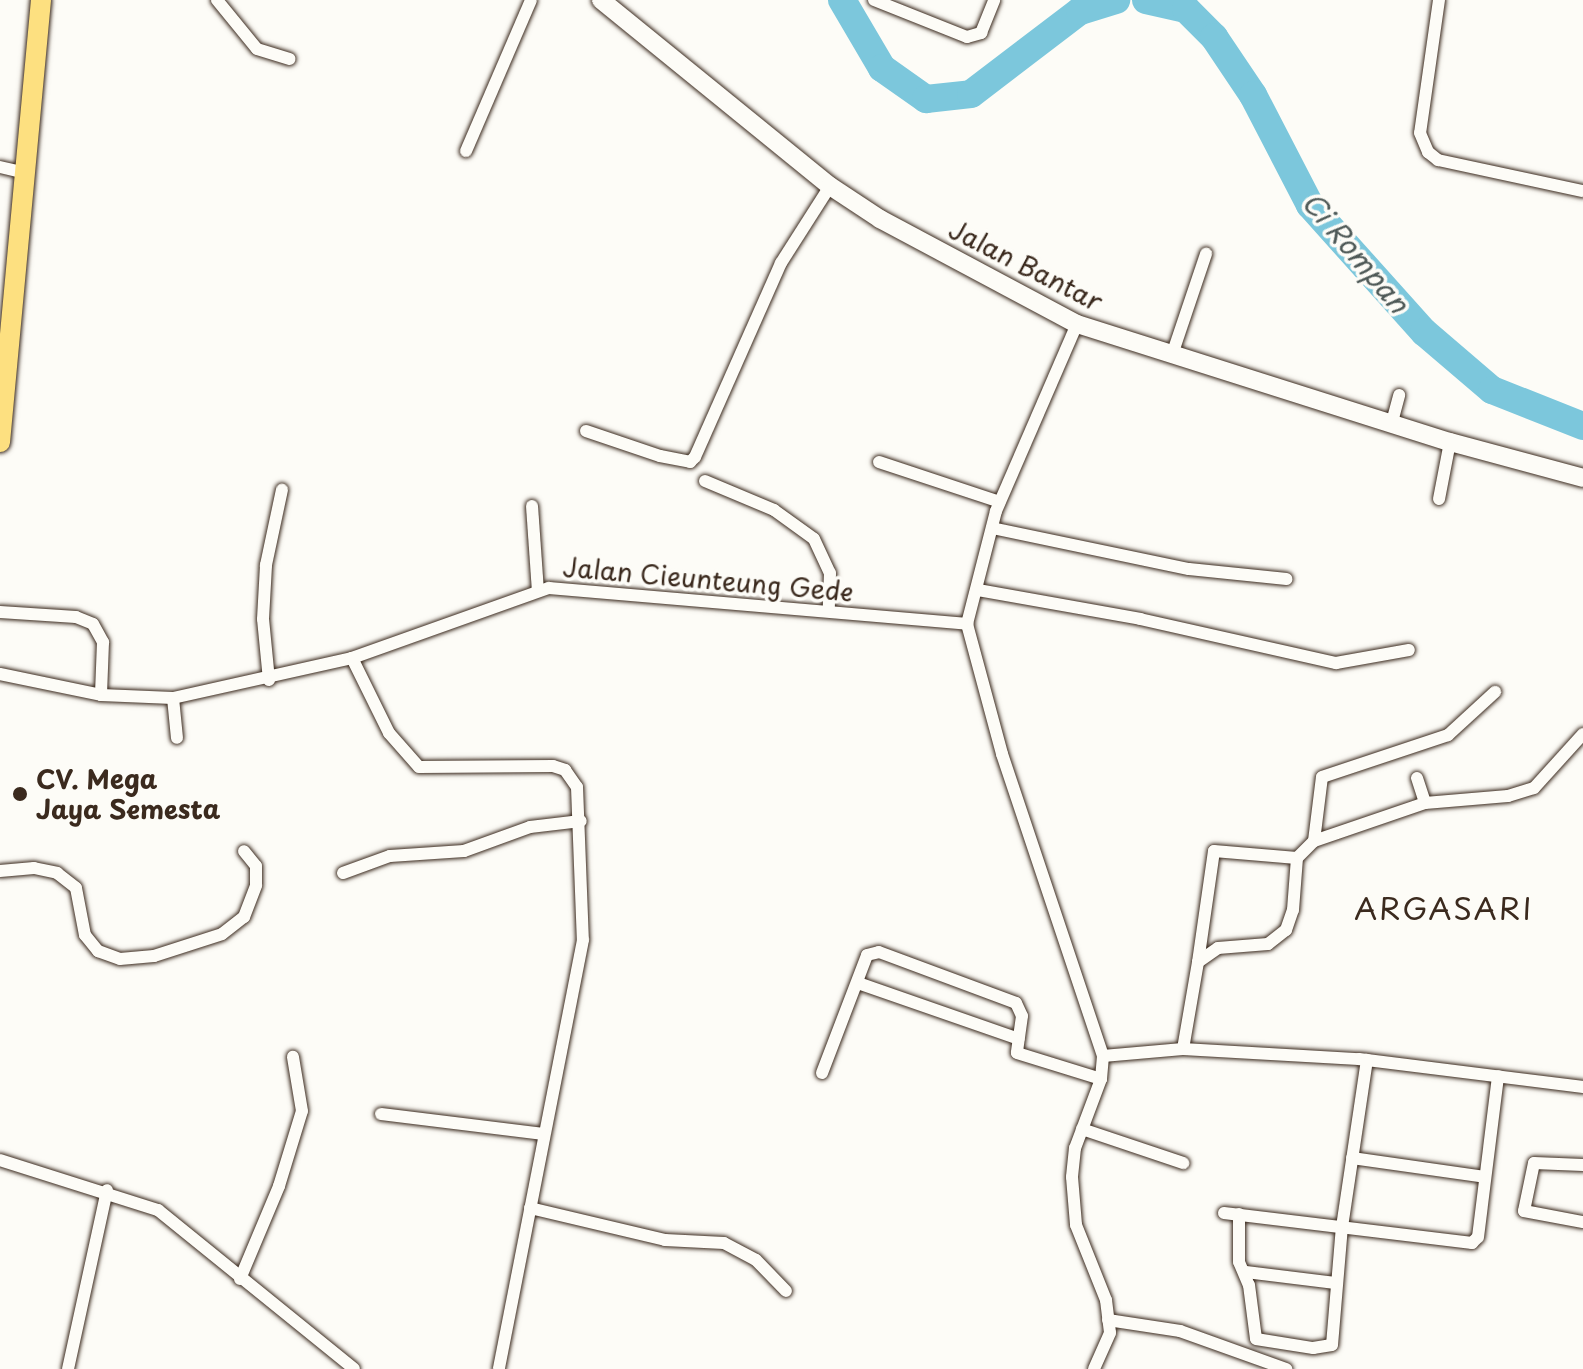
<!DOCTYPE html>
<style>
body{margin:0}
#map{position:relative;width:1583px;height:1369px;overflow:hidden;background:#fdfcf7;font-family:"Playpen Sans",sans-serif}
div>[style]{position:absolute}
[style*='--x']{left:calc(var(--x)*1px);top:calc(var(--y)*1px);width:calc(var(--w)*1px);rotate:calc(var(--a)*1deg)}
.river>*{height:28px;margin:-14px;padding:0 14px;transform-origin:14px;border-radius:14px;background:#7cc7dc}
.roads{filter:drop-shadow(0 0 2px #3b2a1e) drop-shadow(0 0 2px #3b2a1e)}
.street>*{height:12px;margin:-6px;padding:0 6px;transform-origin:6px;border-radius:6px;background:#fdfcf7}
.secondary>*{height:18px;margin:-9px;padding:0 9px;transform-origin:9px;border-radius:9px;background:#fdfcf7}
.primary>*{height:20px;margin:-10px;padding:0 10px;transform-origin:10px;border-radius:10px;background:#fde080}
.dots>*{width:22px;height:22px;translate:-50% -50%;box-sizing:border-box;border:4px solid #fdfcf7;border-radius:50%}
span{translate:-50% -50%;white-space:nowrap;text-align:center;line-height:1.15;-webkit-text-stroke:7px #fdfcf7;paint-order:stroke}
.street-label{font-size:26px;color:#3b2a1e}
.poi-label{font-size:26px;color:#3b2a1e;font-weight:700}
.left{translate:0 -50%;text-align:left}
.water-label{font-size:28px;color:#4e5957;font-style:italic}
.quarter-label{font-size:30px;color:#3b2a1e;letter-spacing:2px}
</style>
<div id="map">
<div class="river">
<div style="--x:842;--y:0;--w:79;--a:59.5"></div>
<div style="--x:882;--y:68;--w:54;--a:35.2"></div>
<div style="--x:926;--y:99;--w:45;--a:-6.3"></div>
<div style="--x:971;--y:94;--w:137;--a:-37.3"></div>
<div style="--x:1080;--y:11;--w:38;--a:-17"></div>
<div style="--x:1146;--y:0;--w:41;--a:12.7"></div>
<div style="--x:1186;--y:9;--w:40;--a:45"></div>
<div style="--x:1214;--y:37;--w:70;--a:56.1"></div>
<div style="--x:1253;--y:95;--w:124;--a:62.6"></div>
<div style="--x:1310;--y:205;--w:171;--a:48.1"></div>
<div style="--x:1424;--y:332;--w:89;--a:40.5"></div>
<div style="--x:1492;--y:390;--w:98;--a:21.6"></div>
</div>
<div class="roads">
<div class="street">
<div style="--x:217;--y:0;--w:63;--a:50.8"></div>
<div style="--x:257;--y:49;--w:34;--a:17"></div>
<div style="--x:874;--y:0;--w:100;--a:21.7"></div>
<div style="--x:967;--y:37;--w:15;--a:-16"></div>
<div style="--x:981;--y:33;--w:35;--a:-68"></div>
<div style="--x:1439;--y:0;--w:134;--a:98.1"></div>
<div style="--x:1420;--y:133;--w:21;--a:67"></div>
<div style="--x:1428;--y:152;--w:13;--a:39"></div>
<div style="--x:1438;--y:160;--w:148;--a:12.1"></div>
<div style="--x:466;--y:151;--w:164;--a:-66.7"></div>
<div style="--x:0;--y:167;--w:26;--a:13"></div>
<div style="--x:1077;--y:324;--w:204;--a:113.4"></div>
<div style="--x:996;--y:511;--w:117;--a:104.4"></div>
<div style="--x:967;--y:624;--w:135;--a:74.9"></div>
<div style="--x:1002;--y:754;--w:318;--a:71.5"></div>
<div style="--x:1103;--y:1056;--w:23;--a:95"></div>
<div style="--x:1101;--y:1079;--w:74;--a:110.6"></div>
<div style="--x:1075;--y:1148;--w:29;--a:96"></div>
<div style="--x:1072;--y:1177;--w:48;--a:85.2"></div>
<div style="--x:1076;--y:1225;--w:81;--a:68.2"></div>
<div style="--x:1106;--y:1300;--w:33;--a:83"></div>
<div style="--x:1110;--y:1333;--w:39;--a:114"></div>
<div style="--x:1172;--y:355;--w:107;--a:-71.4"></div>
<div style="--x:1392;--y:422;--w:28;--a:-75"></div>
<div style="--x:586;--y:431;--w:78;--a:18.7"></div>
<div style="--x:660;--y:456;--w:31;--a:11"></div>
<div style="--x:690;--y:462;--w:7;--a:-45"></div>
<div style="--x:695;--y:457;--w:212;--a:-66.1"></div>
<div style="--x:781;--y:263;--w:91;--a:-57.5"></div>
<div style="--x:879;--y:462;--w:127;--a:18.3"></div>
<div style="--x:705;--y:481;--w:75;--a:22.8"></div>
<div style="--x:774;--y:510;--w:49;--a:35.9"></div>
<div style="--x:814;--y:539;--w:38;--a:65"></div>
<div style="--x:830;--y:573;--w:37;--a:92"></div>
<div style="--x:1439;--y:499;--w:58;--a:-79.1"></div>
<div style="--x:532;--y:506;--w:85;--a:86"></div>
<div style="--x:992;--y:528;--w:201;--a:11.8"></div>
<div style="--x:1189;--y:569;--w:98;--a:5.9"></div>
<div style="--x:978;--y:590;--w:165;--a:10.1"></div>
<div style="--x:1140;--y:619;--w:201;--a:12.7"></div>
<div style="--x:1336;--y:663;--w:74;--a:-10.1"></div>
<div style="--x:0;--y:612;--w:76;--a:3.8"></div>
<div style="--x:76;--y:617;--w:18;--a:22"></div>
<div style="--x:93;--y:624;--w:21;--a:61"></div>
<div style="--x:103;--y:642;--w:53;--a:92.2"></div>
<div style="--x:352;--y:658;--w:84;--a:63.7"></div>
<div style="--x:389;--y:733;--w:45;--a:48.6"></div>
<div style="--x:419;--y:767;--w:134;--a:-0.4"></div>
<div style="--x:553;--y:766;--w:13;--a:18"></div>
<div style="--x:565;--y:770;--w:21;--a:55"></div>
<div style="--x:577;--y:787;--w:153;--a:87.8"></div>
<div style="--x:583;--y:940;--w:437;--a:101.1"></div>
<div style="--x:0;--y:674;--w:103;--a:11.7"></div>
<div style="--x:101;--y:695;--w:72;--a:2.4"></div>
<div style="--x:173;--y:698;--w:183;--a:-12.6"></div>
<div style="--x:352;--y:658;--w:209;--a:-19.6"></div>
<div style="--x:549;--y:588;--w:420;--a:4.9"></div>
<div style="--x:269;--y:680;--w:61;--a:-95.6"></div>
<div style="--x:263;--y:619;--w:54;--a:-86.8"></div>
<div style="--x:266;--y:565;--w:77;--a:-78"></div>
<div style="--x:173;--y:698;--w:40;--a:84.3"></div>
<div style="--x:1417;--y:778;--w:26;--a:72"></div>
<div style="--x:1314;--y:841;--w:64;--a:-82.9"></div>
<div style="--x:1322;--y:777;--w:133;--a:-18.4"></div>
<div style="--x:1448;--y:735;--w:64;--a:-42.5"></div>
<div style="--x:0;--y:871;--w:34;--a:-5"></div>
<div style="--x:34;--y:868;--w:24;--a:12"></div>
<div style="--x:57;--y:873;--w:24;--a:38"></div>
<div style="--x:76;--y:888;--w:48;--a:79.2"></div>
<div style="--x:85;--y:935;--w:21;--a:51"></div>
<div style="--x:98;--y:951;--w:23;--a:20"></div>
<div style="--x:120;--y:959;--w:34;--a:-5"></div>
<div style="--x:154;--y:956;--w:71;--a:-17.9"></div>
<div style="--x:222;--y:934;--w:28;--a:-38"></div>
<div style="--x:244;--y:917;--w:34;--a:-69"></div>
<div style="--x:256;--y:885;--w:19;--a:-90"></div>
<div style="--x:256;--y:866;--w:19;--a:-129"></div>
<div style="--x:343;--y:873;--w:50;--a:-19.9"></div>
<div style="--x:390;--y:856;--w:74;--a:-3.9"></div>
<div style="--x:464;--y:851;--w:70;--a:-20"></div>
<div style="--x:530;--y:827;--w:51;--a:-6.7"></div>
<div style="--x:1198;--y:962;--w:112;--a:-81.8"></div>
<div style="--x:1214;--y:851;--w:83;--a:4.8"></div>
<div style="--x:858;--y:983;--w:170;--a:19.2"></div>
<div style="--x:1183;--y:1049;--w:88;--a:-80.2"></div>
<div style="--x:1198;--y:962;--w:24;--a:-35"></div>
<div style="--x:1218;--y:948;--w:50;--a:-4.6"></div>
<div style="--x:1268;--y:944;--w:23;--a:-38"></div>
<div style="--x:1286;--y:930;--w:21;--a:-71"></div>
<div style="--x:1293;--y:910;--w:52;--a:-85.6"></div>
<div style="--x:1297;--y:858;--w:24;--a:-45"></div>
<div style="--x:1314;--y:841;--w:117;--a:-18.9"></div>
<div style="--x:1425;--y:803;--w:83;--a:-4.8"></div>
<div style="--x:1508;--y:796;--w:27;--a:-17"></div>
<div style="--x:1534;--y:788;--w:73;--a:-47.8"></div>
<div style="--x:1103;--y:1056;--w:80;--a:-5"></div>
<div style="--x:1183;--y:1049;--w:176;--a:3.3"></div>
<div style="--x:1359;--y:1059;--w:226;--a:7.1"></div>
<div style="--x:822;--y:1073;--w:126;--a:-69.1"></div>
<div style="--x:867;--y:955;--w:12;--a:-14"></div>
<div style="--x:879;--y:952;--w:146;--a:20.4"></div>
<div style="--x:1016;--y:1003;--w:14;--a:65"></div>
<div style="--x:1022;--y:1016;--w:37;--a:98"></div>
<div style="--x:1017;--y:1053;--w:88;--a:17.2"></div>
<div style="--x:381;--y:1114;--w:164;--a:7"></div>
<div style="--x:1082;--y:1129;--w:107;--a:18.6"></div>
<div style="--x:1352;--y:1158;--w:134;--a:8.1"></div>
<div style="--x:0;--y:1160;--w:166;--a:17.6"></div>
<div style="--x:158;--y:1210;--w:252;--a:39"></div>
<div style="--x:1583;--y:1165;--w:49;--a:-177.7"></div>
<div style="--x:1534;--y:1163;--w:49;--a:101.8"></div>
<div style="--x:1524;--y:1211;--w:60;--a:10.6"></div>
<div style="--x:530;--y:1208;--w:139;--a:13.3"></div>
<div style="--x:665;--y:1240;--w:59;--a:2.9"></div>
<div style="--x:724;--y:1243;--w:36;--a:28"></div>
<div style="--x:756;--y:1260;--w:43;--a:45.9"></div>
<div style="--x:1224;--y:1213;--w:250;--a:6.9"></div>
<div style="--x:1472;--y:1243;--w:8;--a:-45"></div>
<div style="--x:1478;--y:1237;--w:162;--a:-82.9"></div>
<div style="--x:1239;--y:1214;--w:48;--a:90"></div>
<div style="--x:1239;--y:1262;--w:25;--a:67"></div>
<div style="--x:1249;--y:1285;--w:54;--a:82.6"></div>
<div style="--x:1256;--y:1339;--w:58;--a:9"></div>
<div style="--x:1313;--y:1348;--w:19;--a:-9"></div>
<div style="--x:1332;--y:1345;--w:118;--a:-85.2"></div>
<div style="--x:1342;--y:1227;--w:169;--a:-81.5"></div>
<div style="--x:1246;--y:1272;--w:90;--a:7"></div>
<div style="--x:240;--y:1279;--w:101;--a:-67.2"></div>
<div style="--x:279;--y:1186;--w:78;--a:-73"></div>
<div style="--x:302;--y:1111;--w:55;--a:-99.5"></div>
<div style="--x:1108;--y:1320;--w:73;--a:8.7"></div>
<div style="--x:1180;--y:1331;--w:113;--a:19.7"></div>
<div style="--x:68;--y:1369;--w:183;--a:-77.7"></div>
</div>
<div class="secondary">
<div style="--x:601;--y:0;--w:295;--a:39.1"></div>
<div style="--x:830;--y:186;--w:60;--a:33.4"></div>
<div style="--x:880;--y:219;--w:223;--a:28.1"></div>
<div style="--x:1077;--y:324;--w:391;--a:17.6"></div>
<div style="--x:1450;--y:442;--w:138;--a:15.1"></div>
</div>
<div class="primary">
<div style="--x:0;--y:442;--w:444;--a:-84.7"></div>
</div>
</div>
<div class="dots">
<div style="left:20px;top:794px;background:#3b2a1e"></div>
</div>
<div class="street-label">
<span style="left:1026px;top:265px;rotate:27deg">Jalan Bantar</span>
<span style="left:708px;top:579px;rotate:5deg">Jalan Cieunteung Gede</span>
</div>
<div class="poi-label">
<span class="left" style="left:36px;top:794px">CV. Mega<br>Jaya Semesta</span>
</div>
<div class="water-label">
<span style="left:1356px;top:252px;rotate:50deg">Ci Rompan</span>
</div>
<div class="quarter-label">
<span style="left:1444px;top:908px">ARGASARI</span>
</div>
</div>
